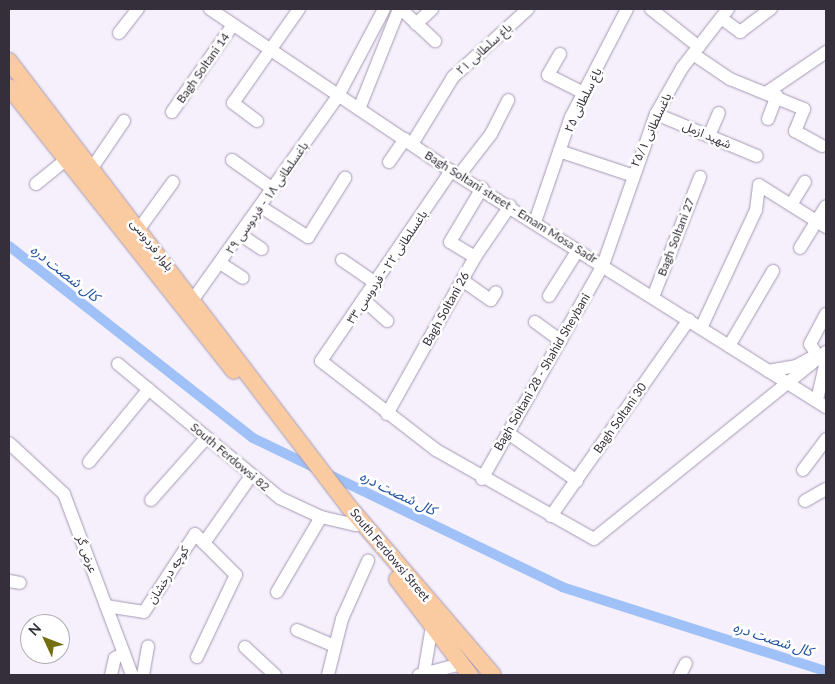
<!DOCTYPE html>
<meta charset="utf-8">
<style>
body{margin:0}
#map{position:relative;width:835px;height:684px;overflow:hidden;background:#f5f0fb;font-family:Lato,"Noto Sans Arabic",sans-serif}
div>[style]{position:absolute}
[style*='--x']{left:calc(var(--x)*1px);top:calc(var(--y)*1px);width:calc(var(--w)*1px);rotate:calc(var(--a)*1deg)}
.canal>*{height:10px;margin:-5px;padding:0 5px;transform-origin:5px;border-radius:5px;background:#9fc1f8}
.roads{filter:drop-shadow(0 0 1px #a598b4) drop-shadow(0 0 1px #a598b4)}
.minor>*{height:12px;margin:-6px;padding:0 6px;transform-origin:6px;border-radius:6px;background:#fff}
.major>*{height:16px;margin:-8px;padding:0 8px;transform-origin:8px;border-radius:8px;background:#facaa0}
span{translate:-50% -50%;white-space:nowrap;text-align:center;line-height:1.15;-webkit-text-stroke:5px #fff;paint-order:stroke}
.street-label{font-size:12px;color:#342f3a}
.water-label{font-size:14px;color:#1f51a0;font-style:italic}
.frame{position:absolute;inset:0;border:10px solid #342f3a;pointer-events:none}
.north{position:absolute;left:20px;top:614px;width:50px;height:50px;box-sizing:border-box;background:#fff;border:1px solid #aeacb0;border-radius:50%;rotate:313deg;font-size:14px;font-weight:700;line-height:20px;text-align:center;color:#342f3a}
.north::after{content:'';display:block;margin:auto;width:18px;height:22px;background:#736f10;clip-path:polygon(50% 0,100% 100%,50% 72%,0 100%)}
</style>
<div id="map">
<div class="canal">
<div style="--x:9;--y:246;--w:310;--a:38.2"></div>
<div style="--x:253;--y:438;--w:343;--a:25.7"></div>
<div style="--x:562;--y:587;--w:277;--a:17.7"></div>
</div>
<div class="roads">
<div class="minor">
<div style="--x:210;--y:9;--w:290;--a:33.9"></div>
<div style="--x:451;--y:171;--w:443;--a:32.2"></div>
<div style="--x:401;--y:9;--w:47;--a:43.3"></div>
<div style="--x:651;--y:9;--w:61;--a:38.4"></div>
<div style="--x:721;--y:18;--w:24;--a:36"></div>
<div style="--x:740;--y:32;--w:39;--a:-37"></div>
<div style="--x:416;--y:24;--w:22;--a:-43"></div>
<div style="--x:119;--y:33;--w:31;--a:-52"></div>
<div style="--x:560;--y:54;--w:24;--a:120"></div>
<div style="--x:548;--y:75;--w:42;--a:26.6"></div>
<div style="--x:693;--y:54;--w:45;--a:34"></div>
<div style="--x:730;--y:79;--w:80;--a:22.1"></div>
<div style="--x:804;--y:109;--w:24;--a:112"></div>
<div style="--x:795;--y:131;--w:31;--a:29"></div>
<div style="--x:766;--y:93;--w:73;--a:-34.3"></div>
<div style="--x:359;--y:109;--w:108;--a:-68.2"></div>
<div style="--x:172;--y:112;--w:106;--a:-55"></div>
<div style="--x:656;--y:114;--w:109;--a:22.6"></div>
<div style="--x:768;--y:119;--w:25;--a:-69"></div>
<div style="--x:257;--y:121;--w:30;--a:-143"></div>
<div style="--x:233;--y:103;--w:115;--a:-54.9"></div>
<div style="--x:709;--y:136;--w:25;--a:-67"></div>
<div style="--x:412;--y:144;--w:79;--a:-58.5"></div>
<div style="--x:453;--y:77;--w:101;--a:-42.2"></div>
<div style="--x:559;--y:151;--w:76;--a:18.4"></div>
<div style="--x:232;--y:160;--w:50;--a:35.3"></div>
<div style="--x:389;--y:162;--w:28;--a:-55"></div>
<div style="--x:92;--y:168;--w:57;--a:-55.8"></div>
<div style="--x:451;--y:171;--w:230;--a:124.4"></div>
<div style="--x:321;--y:361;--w:145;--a:37.7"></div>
<div style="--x:436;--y:450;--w:181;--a:29.4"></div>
<div style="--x:594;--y:539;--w:298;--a:-38.9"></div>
<div style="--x:460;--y:174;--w:51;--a:-52.2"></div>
<div style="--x:491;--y:134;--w:38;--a:-63"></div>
<div style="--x:36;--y:184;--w:38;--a:-39"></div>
<div style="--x:791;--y:205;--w:27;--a:-59"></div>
<div style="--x:261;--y:207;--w:56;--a:32.6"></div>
<div style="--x:308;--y:237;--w:70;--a:-57.9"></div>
<div style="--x:535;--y:222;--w:111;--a:-71.1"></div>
<div style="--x:571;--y:117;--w:122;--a:-62.6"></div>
<div style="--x:139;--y:229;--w:58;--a:-54.1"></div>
<div style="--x:241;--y:235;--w:25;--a:34"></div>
<div style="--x:800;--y:248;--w:49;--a:-58.2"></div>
<div style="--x:475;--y:257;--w:29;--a:-149"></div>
<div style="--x:450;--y:242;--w:63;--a:-59.3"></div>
<div style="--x:342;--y:260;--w:42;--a:34.4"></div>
<div style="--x:220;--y:263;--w:27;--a:33"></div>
<div style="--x:462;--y:280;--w:35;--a:35"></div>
<div style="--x:491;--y:300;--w:9;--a:-58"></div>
<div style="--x:549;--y:296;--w:54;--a:-57.8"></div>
<div style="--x:653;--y:297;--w:129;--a:-68.6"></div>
<div style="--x:194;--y:298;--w:248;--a:-54.5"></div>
<div style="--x:338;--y:96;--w:98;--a:-62.1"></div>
<div style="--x:365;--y:301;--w:30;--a:42"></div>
<div style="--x:535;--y:322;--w:32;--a:36"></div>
<div style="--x:701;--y:328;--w:130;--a:-65"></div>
<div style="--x:756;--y:210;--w:25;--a:-83"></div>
<div style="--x:759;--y:185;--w:79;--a:32.1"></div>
<div style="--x:729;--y:346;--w:87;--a:-59.6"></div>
<div style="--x:817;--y:355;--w:13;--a:-122"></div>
<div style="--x:810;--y:344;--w:34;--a:-62"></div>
<div style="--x:118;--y:364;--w:210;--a:39.6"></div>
<div style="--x:280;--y:498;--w:45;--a:24.9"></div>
<div style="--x:321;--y:517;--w:36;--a:13"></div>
<div style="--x:768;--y:371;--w:28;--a:-10"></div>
<div style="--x:796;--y:366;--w:21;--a:-28"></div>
<div style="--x:817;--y:400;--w:40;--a:-77"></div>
<div style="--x:387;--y:414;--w:180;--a:-60.7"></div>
<div style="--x:475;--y:257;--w:62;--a:-55.5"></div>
<div style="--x:508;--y:433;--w:84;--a:34.8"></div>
<div style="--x:9;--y:443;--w:75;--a:42.8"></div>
<div style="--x:64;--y:494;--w:193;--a:69.4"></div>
<div style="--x:89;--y:462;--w:94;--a:-50.6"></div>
<div style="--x:803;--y:470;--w:39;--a:-53"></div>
<div style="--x:482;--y:479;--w:246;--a:-60.5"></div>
<div style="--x:603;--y:265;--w:160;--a:-70.7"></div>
<div style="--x:656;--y:114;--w:53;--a:-60.5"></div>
<div style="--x:682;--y:68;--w:75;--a:-52.1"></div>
<div style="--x:151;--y:500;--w:83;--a:-48.4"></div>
<div style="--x:805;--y:501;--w:24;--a:-30"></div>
<div style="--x:551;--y:516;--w:240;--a:-54.9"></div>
<div style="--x:9;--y:581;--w:11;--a:10"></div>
<div style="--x:277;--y:592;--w:87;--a:-59.6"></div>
<div style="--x:106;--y:606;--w:38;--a:9"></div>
<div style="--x:144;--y:612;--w:93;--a:-56.8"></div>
<div style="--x:195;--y:534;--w:13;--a:45"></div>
<div style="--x:204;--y:543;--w:82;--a:-55"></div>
<div style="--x:297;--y:630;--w:39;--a:23"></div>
<div style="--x:245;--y:647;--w:41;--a:43"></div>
<div style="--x:197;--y:657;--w:91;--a:-64.6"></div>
<div style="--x:236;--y:575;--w:45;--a:-135"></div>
<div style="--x:424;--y:673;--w:48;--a:-80.3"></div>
<div style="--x:111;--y:675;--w:17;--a:-77"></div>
<div style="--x:115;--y:658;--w:10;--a:-29"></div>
<div style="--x:143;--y:675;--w:29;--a:-80"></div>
<div style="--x:328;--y:675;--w:58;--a:-76"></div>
<div style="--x:342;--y:619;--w:64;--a:-65.9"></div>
<div style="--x:419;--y:675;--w:43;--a:-14.7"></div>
<div style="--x:680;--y:675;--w:13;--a:-63"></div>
</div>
<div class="major">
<div style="--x:9;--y:61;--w:561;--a:52.68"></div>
<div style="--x:349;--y:507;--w:221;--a:49.4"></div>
<div style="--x:9;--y:87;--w:362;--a:51.6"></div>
<div style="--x:397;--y:579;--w:121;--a:52.8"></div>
</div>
</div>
<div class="street-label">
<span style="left:484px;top:49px;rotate:-42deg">باغ سلطانی ۲۱</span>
<span style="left:203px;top:68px;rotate:-55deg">Bagh Soltani 14</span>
<span style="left:583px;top:100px;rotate:-64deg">باغ سلطانی ۲۵</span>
<span style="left:651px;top:130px;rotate:-65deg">باغسلطانی ۲۵/۱</span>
<span style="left:707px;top:135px;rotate:23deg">شهید ازمل</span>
<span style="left:267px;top:198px;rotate:-55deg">باغسلطانی ۱۸ - فردوسی ۲۹</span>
<span style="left:511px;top:207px;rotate:32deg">Bagh Soltani street - Emam Mosa Sadr</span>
<span style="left:676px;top:237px;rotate:-69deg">Bagh Soltani 27</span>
<span style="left:152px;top:245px;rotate:52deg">بلوار فردوسی</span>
<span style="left:387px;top:267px;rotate:-56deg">باغسلطانی ۲۲ - فردوسی ۳۳</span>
<span style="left:446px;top:309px;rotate:-61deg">Bagh Soltani 26</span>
<span style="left:542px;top:372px;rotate:-60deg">Bagh Soltani 28 - Shahid Sheybani</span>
<span style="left:620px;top:418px;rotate:-55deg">Bagh Soltani 30</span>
<span style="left:230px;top:457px;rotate:40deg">South Ferdowsi 82</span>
<span style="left:87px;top:554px;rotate:70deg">عرض گر</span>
<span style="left:390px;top:555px;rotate:50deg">South Ferdowsi Street</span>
<span style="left:168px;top:575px;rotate:-57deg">کوچه درخشان</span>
</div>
<div class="water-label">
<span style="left:65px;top:273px;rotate:38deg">کال شصت دره</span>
<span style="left:398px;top:493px;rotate:26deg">کال شصت دره</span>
<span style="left:773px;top:639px;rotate:18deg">کال شصت دره</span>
</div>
<div class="frame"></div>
<div class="north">N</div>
</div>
